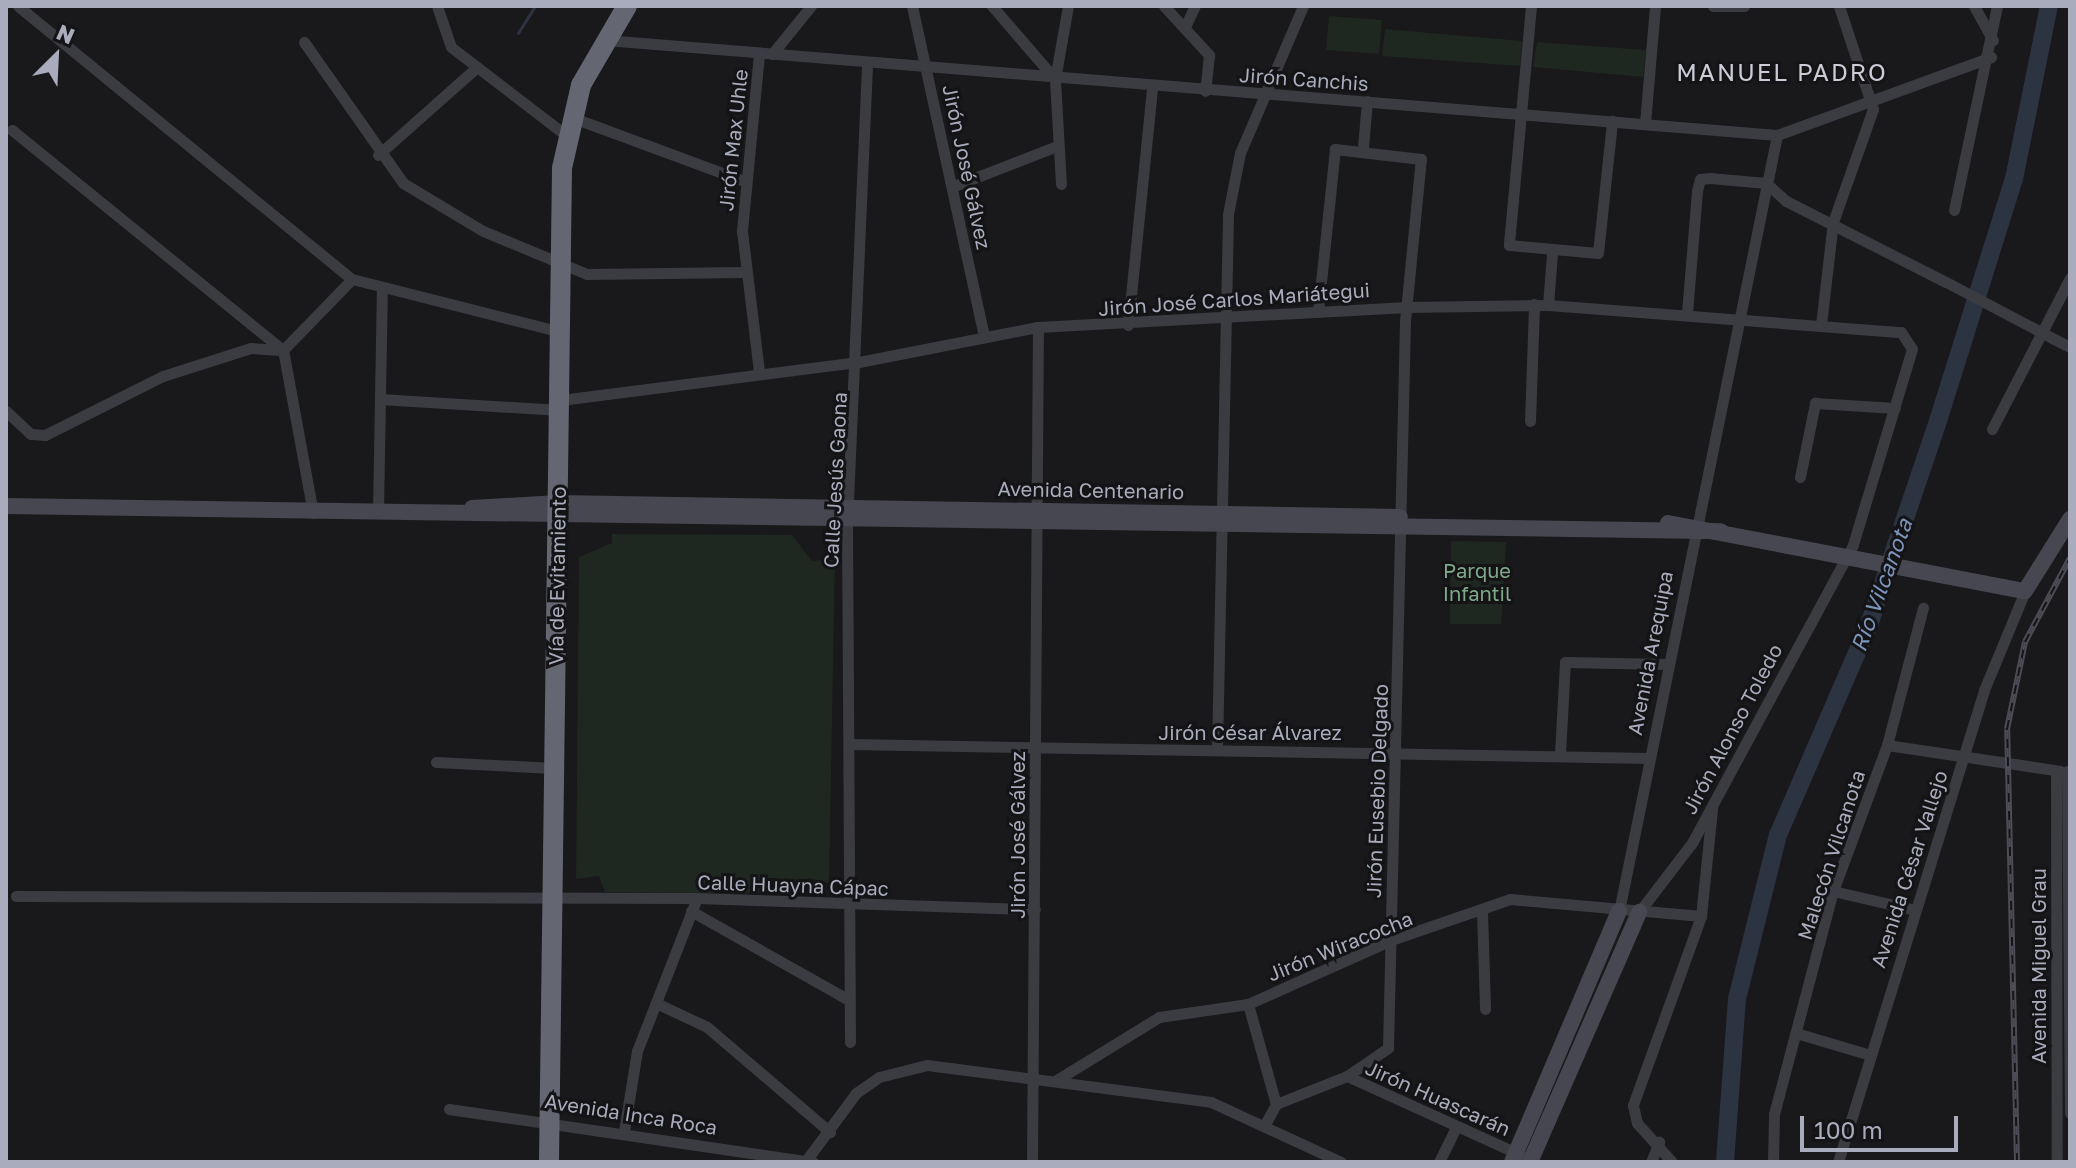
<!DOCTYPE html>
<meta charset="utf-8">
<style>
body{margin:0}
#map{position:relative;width:2076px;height:1168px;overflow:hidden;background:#19181b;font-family:"Golos Text",sans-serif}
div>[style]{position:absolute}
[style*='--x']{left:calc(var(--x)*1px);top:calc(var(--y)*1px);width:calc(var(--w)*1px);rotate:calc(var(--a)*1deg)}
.green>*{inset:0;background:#1e2720}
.stream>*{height:3px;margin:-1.5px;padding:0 1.5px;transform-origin:1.5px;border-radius:1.5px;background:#2d3441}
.river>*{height:18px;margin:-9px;padding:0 9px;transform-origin:9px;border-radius:9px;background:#2d3441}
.street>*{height:11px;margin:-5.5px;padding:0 5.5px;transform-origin:5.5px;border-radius:5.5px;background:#3b3b42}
.secondary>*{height:16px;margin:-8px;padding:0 8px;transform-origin:8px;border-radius:8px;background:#474751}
.highway>*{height:20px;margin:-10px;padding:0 10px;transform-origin:10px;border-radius:10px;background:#646672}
.rail>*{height:6px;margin-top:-3px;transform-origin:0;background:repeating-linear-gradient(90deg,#141316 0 9px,#4c4c56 0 18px);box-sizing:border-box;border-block:2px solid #4c4c56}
.street-bridge>*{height:11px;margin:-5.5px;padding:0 5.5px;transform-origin:5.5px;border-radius:5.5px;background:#3b3b42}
span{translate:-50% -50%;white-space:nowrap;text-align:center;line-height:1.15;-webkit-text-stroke:6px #141316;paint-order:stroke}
.street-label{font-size:20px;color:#a9acbc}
.park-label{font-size:20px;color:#7fa988}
.water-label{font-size:22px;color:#7d94ba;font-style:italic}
.quarter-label{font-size:24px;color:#cbccd7;letter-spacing:2px}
.frame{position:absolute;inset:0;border:8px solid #a9acbc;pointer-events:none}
.north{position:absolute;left:16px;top:16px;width:80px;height:80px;-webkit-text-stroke:6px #141316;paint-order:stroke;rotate:24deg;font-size:22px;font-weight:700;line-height:32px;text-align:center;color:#a9acbc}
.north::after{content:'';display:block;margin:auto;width:28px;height:36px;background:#a9acbc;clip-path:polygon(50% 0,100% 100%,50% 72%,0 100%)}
.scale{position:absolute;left:1800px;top:1116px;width:158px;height:36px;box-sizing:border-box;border:4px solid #a9acbc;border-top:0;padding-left:10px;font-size:24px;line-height:28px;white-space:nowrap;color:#a9acbc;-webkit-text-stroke:6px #141316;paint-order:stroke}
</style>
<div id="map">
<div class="green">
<div style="clip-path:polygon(1329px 16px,1382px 20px,1379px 54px,1326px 50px)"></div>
<div style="clip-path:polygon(1385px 29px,1522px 41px,1520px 66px,1382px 56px)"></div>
<div style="clip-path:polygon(1537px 42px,1646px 50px,1643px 77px,1533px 67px)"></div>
<div style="clip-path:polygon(612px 534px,792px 535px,812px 561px,835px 559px,829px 883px,808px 878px,798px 894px,605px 892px,599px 876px,576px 879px,579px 557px,612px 543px)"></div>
<div style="clip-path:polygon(1451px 541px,1506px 542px,1501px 624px,1450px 624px)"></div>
</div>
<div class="stream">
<div style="--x:518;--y:33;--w:32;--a:-58"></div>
</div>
<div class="river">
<div style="--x:1725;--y:1162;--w:163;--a:-85.8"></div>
<div style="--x:1737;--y:999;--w:169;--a:-76"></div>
<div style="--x:1778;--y:835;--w:232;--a:-66.6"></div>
<div style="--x:1870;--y:622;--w:212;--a:-71.3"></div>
<div style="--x:1938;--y:421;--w:254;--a:-72.6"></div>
<div style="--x:2014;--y:179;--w:177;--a:-78.6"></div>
</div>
<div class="street">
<div style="--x:18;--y:6;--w:431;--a:39.3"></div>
<div style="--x:352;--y:279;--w:216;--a:14.2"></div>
<div style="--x:437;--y:6;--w:43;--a:71.1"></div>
<div style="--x:451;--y:47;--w:146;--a:37.5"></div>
<div style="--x:912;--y:6;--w:339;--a:77.7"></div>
<div style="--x:992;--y:6;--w:96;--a:49.2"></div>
<div style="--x:1164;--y:6;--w:67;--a:47.4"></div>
<div style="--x:1209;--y:55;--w:36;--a:96"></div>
<div style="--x:1531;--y:6;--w:240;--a:95.3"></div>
<div style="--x:1509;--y:245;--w:89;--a:5.1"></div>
<div style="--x:1598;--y:253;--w:133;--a:-83.9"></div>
<div style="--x:1713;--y:6;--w:31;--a:0"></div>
<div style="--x:1974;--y:6;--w:39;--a:61"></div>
<div style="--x:1185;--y:27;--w:23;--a:-65"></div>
<div style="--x:605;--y:40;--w:1176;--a:4.63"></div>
<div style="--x:1777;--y:135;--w:228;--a:-20"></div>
<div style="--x:304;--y:42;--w:172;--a:54.9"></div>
<div style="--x:403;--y:183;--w:93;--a:31"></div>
<div style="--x:483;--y:231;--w:113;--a:22.5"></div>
<div style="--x:587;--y:274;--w:157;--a:-0.7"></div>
<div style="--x:759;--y:54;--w:178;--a:95.5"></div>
<div style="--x:742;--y:231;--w:142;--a:83.1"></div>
<div style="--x:772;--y:54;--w:62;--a:-50.9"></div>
<div style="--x:571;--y:117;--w:184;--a:20.3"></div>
<div style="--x:1645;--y:123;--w:117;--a:-85.1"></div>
<div style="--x:12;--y:130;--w:349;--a:39.1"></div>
<div style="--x:1363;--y:147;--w:46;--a:-85"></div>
<div style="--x:378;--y:155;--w:130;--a:-41.6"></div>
<div style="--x:1061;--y:184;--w:105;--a:-93.3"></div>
<div style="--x:1055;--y:79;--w:74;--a:-79.9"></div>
<div style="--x:954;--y:186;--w:110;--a:-21.2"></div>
<div style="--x:1954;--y:210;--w:208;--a:-78.1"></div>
<div style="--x:1548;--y:305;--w:51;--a:-85.5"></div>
<div style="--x:1687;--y:313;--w:122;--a:-85.3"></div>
<div style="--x:1697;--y:191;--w:12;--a:-76"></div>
<div style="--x:1700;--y:179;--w:10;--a:-6"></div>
<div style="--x:1710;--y:178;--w:56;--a:5.1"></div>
<div style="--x:1766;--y:183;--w:27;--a:42"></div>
<div style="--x:1786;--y:201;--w:179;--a:26.9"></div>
<div style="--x:1128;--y:325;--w:238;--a:-84.2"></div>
<div style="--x:1821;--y:325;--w:104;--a:-83.4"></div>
<div style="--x:1833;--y:222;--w:120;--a:-70.5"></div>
<div style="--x:1873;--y:109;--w:108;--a:-108.3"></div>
<div style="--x:2054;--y:339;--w:18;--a:27"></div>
<div style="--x:380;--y:399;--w:181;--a:3.5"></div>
<div style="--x:561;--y:400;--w:300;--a:-7.3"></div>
<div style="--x:859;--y:362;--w:182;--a:-11.1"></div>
<div style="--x:1038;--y:327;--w:370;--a:-3.1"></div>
<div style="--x:1407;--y:307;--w:141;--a:-0.8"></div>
<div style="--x:1548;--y:305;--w:354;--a:4.4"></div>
<div style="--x:1901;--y:332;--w:20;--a:57"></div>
<div style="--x:1912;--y:349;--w:205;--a:106.8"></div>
<div style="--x:1853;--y:545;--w:340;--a:118.4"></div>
<div style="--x:1691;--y:844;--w:86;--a:127.4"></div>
<div style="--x:6;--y:411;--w:34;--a:43"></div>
<div style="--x:31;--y:434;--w:14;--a:4"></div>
<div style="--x:45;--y:435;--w:132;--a:-26.6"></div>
<div style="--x:163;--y:376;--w:92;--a:-17.7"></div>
<div style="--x:251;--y:348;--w:32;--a:4"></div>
<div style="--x:1530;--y:421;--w:117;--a:-88"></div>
<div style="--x:1992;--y:429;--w:170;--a:-62.7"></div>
<div style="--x:1800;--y:477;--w:76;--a:-78.5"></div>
<div style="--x:1815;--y:403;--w:80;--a:3.6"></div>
<div style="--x:378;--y:512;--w:225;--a:-89"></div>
<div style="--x:313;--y:513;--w:166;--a:-100.4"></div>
<div style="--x:283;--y:350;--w:99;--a:-45.8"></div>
<div style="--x:850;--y:744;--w:799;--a:1"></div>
<div style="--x:1887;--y:745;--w:175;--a:8.5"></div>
<div style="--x:1217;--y:750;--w:536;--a:-88.82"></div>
<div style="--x:1228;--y:214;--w:62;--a:-78.9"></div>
<div style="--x:1240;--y:153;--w:160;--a:-66.8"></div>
<div style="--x:1560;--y:754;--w:92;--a:-86.9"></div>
<div style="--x:1565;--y:662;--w:103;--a:1.1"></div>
<div style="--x:436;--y:762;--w:117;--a:2.9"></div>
<div style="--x:2056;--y:771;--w:391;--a:89.9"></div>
<div style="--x:2067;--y:771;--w:342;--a:89.5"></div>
<div style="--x:1833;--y:891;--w:84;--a:13"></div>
<div style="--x:16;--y:896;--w:681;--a:0.17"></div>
<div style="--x:697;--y:898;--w:338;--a:1.9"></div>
<div style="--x:691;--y:911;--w:181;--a:29.4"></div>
<div style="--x:1619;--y:911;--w:792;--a:-78.49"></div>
<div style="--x:1482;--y:912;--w:97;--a:88.2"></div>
<div style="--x:656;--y:1003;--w:56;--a:25.2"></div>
<div style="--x:707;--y:1027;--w:162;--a:40.5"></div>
<div style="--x:1248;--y:1004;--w:104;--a:74.4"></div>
<div style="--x:1796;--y:1033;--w:74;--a:16.5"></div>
<div style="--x:850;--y:1042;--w:518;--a:-90.33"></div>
<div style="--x:847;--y:524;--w:460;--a:-87.5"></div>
<div style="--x:1347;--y:1076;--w:191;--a:24.4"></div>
<div style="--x:1055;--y:1081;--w:122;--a:-31.6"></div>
<div style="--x:1159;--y:1017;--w:90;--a:-8.3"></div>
<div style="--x:1248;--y:1004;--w:157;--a:-24.1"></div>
<div style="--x:1391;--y:940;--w:126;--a:-19"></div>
<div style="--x:1510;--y:899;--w:192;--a:5.1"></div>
<div style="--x:449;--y:1109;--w:368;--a:8.3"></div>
<div style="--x:1264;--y:1126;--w:25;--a:-61"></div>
<div style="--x:1276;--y:1104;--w:76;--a:-21.5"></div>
<div style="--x:1347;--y:1076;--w:50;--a:-34.3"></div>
<div style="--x:1388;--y:1048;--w:727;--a:-88.66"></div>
<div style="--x:1405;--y:321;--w:163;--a:-84.4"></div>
<div style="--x:1421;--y:159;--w:87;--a:-173.4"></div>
<div style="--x:1335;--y:149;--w:164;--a:96"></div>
<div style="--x:624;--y:1131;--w:81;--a:-80.8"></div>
<div style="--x:637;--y:1051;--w:164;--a:-68.6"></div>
<div style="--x:805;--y:1162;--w:86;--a:-53.5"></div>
<div style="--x:856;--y:1093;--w:28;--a:-35"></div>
<div style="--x:879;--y:1077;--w:49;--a:-14"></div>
<div style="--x:927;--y:1065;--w:286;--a:7.4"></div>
<div style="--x:1211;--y:1102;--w:143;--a:24.8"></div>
<div style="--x:1032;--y:1162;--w:835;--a:-89.59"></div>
<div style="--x:1439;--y:1162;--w:39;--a:-64"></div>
<div style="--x:1651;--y:1162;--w:22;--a:-68"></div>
<div style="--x:1672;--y:1162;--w:52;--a:-131.9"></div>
<div style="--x:1637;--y:1123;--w:18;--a:-103"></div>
<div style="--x:1633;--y:1105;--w:201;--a:-70.2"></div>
<div style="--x:1701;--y:916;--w:108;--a:-84.1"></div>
<div style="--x:1773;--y:1162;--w:48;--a:-88.8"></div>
<div style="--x:1774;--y:1114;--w:231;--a:-75.2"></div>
<div style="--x:1833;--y:891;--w:156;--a:-69.7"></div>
<div style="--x:1887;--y:745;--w:142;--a:-75.3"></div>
<div style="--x:1838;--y:1162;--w:494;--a:-72.8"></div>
<div style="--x:1984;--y:690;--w:107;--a:-67.5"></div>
</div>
<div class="secondary">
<div style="--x:6;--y:506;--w:1715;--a:0.84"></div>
<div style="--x:472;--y:508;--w:86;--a:-3.3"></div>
<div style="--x:558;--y:503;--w:842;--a:0.95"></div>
<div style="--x:1668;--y:523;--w:363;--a:10.8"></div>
<div style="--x:2025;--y:591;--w:85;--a:-58"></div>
<div style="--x:1512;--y:1162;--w:273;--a:-66.9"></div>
<div style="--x:1530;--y:1162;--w:273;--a:-66.4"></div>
</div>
<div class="highway">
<div style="--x:549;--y:1162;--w:994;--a:-89.25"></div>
<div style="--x:562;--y:168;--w:85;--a:-77.1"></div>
<div style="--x:581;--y:85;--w:91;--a:-59.8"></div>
</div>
<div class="rail">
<div style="--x:2017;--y:1162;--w:433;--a:-91.3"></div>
<div style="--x:2007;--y:729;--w:89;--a:-78.3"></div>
<div style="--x:2025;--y:642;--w:95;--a:-61.8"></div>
</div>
<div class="street-bridge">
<div style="--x:1946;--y:282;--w:122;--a:27.8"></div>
</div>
<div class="street-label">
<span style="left:1304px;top:79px;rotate:4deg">Jirón Canchis</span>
<span style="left:733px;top:140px;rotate:-84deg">Jirón Max Uhle</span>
<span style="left:967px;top:167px;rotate:78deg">Jirón José Gálvez</span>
<span style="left:1234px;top:299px;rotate:-4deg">Jirón José Carlos Mariátegui</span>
<span style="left:835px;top:480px;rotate:-87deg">Calle Jesús Gaona</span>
<span style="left:1091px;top:490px;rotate:1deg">Avenida Centenario</span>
<span style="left:557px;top:576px;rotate:-89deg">Vía de Evitamiento</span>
<span style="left:1650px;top:653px;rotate:-79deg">Avenida Arequipa</span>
<span style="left:1732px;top:729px;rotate:-62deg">Jirón Alonso Toledo</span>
<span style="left:1250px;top:732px">Jirón César Álvarez</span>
<span style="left:1377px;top:791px;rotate:-88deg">Jirón Eusebio Delgado</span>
<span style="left:1017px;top:835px;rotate:-90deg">Jirón José Gálvez</span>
<span style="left:1831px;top:855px;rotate:-72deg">Malecón Vilcanota</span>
<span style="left:1909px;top:869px;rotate:-72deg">Avenida César Vallejo</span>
<span style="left:793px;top:885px;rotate:2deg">Calle Huayna Cápac</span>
<span style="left:1340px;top:946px;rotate:-22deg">Jirón Wiracocha</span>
<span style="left:2038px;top:966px;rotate:-90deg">Avenida Miguel Grau</span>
<span style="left:1438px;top:1098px;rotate:24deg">Jirón Huascarán</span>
<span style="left:631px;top:1114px;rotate:9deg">Avenida Inca Roca</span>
</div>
<div class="park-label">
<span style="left:1477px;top:582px">Parque<br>Infantil</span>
</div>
<div class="water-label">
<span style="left:1881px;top:585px;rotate:-70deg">Río Vilcanota</span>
</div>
<div class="quarter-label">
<span style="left:1782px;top:72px">MANUEL PADRO</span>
</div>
<div class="frame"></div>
<div class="north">N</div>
<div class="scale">100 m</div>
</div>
